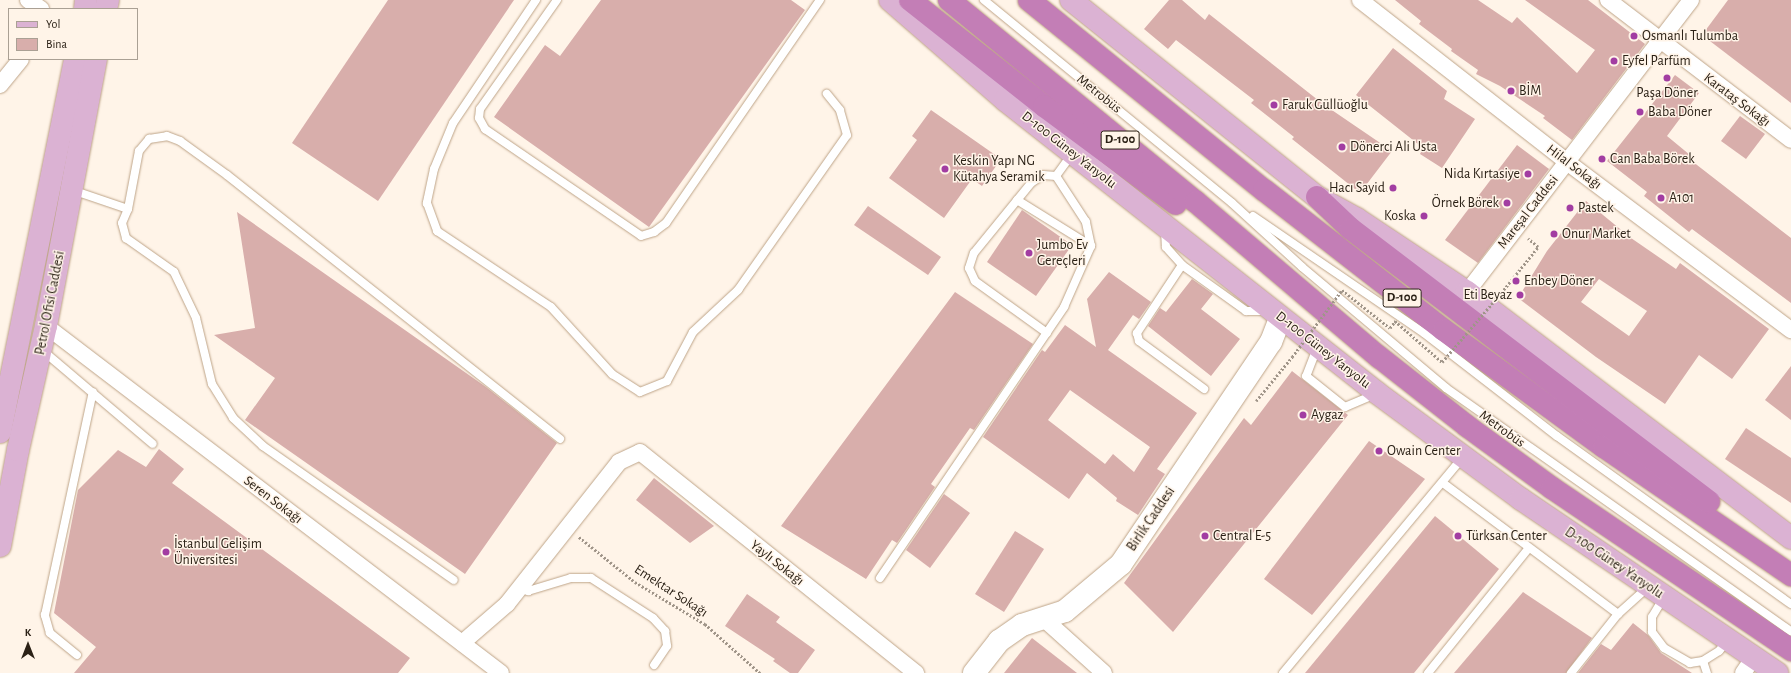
<!DOCTYPE html>
<meta charset="utf-8">
<style>
body{margin:0}
#map{position:relative;width:1791px;height:673px;overflow:hidden;background:#fff4e8;font-family:"Alegreya Sans",sans-serif}
div>[style]{position:absolute}
[style*='--x']{left:calc(var(--x)*1px);top:calc(var(--y)*1px);width:calc(var(--w)*1px);rotate:calc(var(--a)*1deg)}
.building>*{inset:0;background:#d8aeab}
.path>*{height:2.5px;margin-top:-1.25px;transform-origin:0;background:repeating-linear-gradient(90deg,#a09589 0 2px,transparent 0 4px)}
.roads{filter:drop-shadow(0 0 1px #bea488) drop-shadow(0 0 1px #bea488)}
.lane>*{height:8px;margin:-4px;padding:0 4px;transform-origin:4px;border-radius:4px;background:#fff}
.street>*{height:16px;margin:-8px;padding:0 8px;transform-origin:8px;border-radius:8px;background:#fff}
.secondary>*{height:22px;margin:-11px;padding:0 11px;transform-origin:11px;border-radius:11px;background:#fff}
.primary>*{height:22px;margin:-11px;padding:0 11px;transform-origin:11px;border-radius:11px;background:#dbb2d3}
.highway>*{height:22px;margin:-11px;padding:0 11px;transform-origin:11px;border-radius:11px;background:#c37eb6}
.path-bridge>*{height:2.5px;margin-top:-1.25px;transform-origin:0;background:repeating-linear-gradient(90deg,#a09589 0 2px,transparent 0 4px)}
.dots>*{width:11px;height:11px;translate:-50% -50%;box-sizing:border-box;border:2px solid #fff4e8;border-radius:50%}
span{translate:-50% -50%;white-space:nowrap;text-align:center;line-height:1.15;-webkit-text-stroke:3px #fff4e8;paint-order:stroke}
.shield-label span{padding:1px 3px;background:#fff4e8;border:1px solid;border-radius:3px;-webkit-text-stroke-width:0}
.shield-label{font-size:13px;color:#2b2116;font-weight:700}
.poi-label{font-size:14px;color:#2b2116}
.left{translate:0 -50%;text-align:left}
.right{translate:-100% -50%;text-align:right}
.street-label{font-size:14px;color:#2b2116}
.legend{position:absolute;left:8px;top:8px;width:130px;height:52px;box-sizing:border-box;background:#fff4e8;border:1px solid #aaa094;margin:0;padding:5px 7px;list-style:none;font-size:12px;color:#2b2116}
.legend li{display:flex;align-items:center;gap:8px;height:20px}
.legend b{width:20px;border:1px solid #aaa094}
.north{position:absolute;left:8px;top:625px;width:40px;height:40px;-webkit-text-stroke:3px #fff4e8;paint-order:stroke;rotate:0deg;font-size:11px;font-weight:700;line-height:16px;text-align:center;color:#2b2116}
.north::after{content:'';display:block;margin:auto;width:14px;height:18px;background:#2b2116;clip-path:polygon(50% 0,100% 100%,50% 72%,0 100%)}
</style>
<div id="map">
<div class="building">
<div style="clip-path:polygon(388px 0,514px 0,378px 201px,292px 143px)"></div>
<div style="clip-path:polygon(601px 0,791px 0,805px 10px,649px 227px,494px 117px,545px 45px,560px 56px)"></div>
<div style="clip-path:polygon(1169px 0,1182px 0,1205px 20px,1209px 14px,1323px 104px,1392px 151px,1360px 193px,1292px 139px,1294px 137px,1251px 103px,1254px 100px,1176px 40px,1168px 49px,1144px 29px)"></div>
<div style="clip-path:polygon(1395px 0,1478px 0,1512px 23px,1517px 17px,1577px 73px,1595px 50px,1525px 0,1588px 0,1645px 44px,1572px 140px,1543px 118px,1545px 116px,1500px 86px,1476px 74px,1478px 70px,1451px 51px,1452px 49px,1419px 24px,1421px 21px)"></div>
<div style="clip-path:polygon(1728px 0,1791px 0,1791px 103px,1702px 35px)"></div>
<div style="clip-path:polygon(1393px 48px,1447px 91px,1444px 99px,1475px 119px,1442px 168px,1420px 154px,1423px 148px,1356px 95px)"></div>
<div style="clip-path:polygon(1675px 75px,1699px 93px,1667px 136px,1690px 155px,1688px 158px,1791px 238px,1791px 303px,1692px 229px,1689px 232px,1644px 196px,1647px 192px,1607px 161px)"></div>
<div style="clip-path:polygon(931px 110px,1001px 159px,982px 186px,972px 179px,944px 218px,889px 178px,917px 140px,912px 136px)"></div>
<div style="clip-path:polygon(1740px 116px,1765px 134px,1746px 159px,1721px 141px)"></div>
<div style="clip-path:polygon(1517px 145px,1549px 169px,1478px 263px,1445px 240px)"></div>
<div style="clip-path:polygon(evenodd,1586px 201px,1631px 238px,1676px 269px,1680px 263px,1769px 329px,1732px 379px,1699px 355px,1665px 404px,1596px 357px,1518px 298px,1547px 251px,1586px 201px,1599px 279px,1647px 311px,1629px 336px,1581px 302px,1599px 279px)"></div>
<div style="clip-path:polygon(868px 206px,941px 257px,928px 275px,854px 225px)"></div>
<div style="clip-path:polygon(1022px 210px,1072px 245px,1036px 296px,987px 262px)"></div>
<div style="clip-path:polygon(237px 212px,486px 387px,557px 443px,465px 574px,245px 420px,275px 378px,214px 335px,255px 328px)"></div>
<div style="clip-path:polygon(evenodd,1109px 272px,1151px 302px,1139px 319px,1133px 315px,1108px 350px,1197px 413px,1157px 469px,1165px 474px,1138px 515px,1116px 501px,1117px 498px,1087px 473px,1069px 499px,983px 437px,1042px 350px,1045px 352px,1065px 325px,1096px 347px,1087px 299px,1109px 272px,1070px 390px,1150px 447px,1134px 472px,1113px 454px,1105px 464px,1048px 420px,1070px 390px)"></div>
<div style="clip-path:polygon(1192px 279px,1213px 294px,1201px 309px,1240px 339px,1211px 376px,1148px 326px,1160px 308px,1166px 312px)"></div>
<div style="clip-path:polygon(955px 292px,1033px 344px,974px 430px,970px 428px,931px 484px,935px 487px,897px 543px,892px 540px,866px 579px,781px 526px)"></div>
<div style="clip-path:polygon(1791px 366px,1791px 420px,1765px 400px)"></div>
<div style="clip-path:polygon(1292px 371px,1348px 415px,1173px 632px,1124px 583px,1244px 418px,1251px 425px)"></div>
<div style="clip-path:polygon(1746px 428px,1791px 458px,1791px 503px,1725px 459px)"></div>
<div style="clip-path:polygon(1369px 441px,1425px 479px,1312px 615px,1264px 579px)"></div>
<div style="clip-path:polygon(159px 449px,184px 469px,172px 483px,410px 658px,398px 673px,74px 673px,96px 647px,54px 613px,78px 490px,118px 450px,146px 467px)"></div>
<div style="clip-path:polygon(654px 478px,714px 526px,690px 543px,636px 500px)"></div>
<div style="clip-path:polygon(944px 494px,970px 513px,930px 568px,906px 550px)"></div>
<div style="clip-path:polygon(1435px 516px,1499px 569px,1414px 673px,1305px 673px)"></div>
<div style="clip-path:polygon(1015px 531px,1044px 549px,1004px 612px,975px 594px)"></div>
<div style="clip-path:polygon(1523px 592px,1592px 638px,1566px 673px,1454px 673px)"></div>
<div style="clip-path:polygon(747px 594px,780px 617px,776px 622px,815px 650px,798px 673px,790px 673px,773px 661px,775px 659px,725px 626px)"></div>
<div style="clip-path:polygon(1633px 623px,1648px 635px,1661px 653px,1692px 673px,1578px 673px,1601px 644px,1611px 650px)"></div>
<div style="clip-path:polygon(1032px 638px,1077px 673px,1004px 673px)"></div>
</div>
<div class="path">
<div style="--x:1501;--y:293;--w:59;--a:-51.2"></div>
<div style="--x:1538;--y:247;--w:13;--a:-141"></div>
<div style="--x:1256;--y:401;--w:57;--a:-50.7"></div>
<div style="--x:579;--y:537;--w:72;--a:38.8"></div>
<div style="--x:635;--y:582;--w:82;--a:31"></div>
<div style="--x:705;--y:624;--w:74;--a:41.7"></div>
</div>
<div class="roads">
<div class="lane">
<div style="--x:536;--y:0;--w:148;--a:124"></div>
<div style="--x:453;--y:123;--w:50;--a:112.4"></div>
<div style="--x:434;--y:169;--w:35;--a:102"></div>
<div style="--x:427;--y:203;--w:30;--a:70"></div>
<div style="--x:437;--y:231;--w:137;--a:33.7"></div>
<div style="--x:551;--y:307;--w:91;--a:47.7"></div>
<div style="--x:612;--y:374;--w:33;--a:33"></div>
<div style="--x:640;--y:392;--w:29;--a:-22"></div>
<div style="--x:667;--y:381;--w:55;--a:-62"></div>
<div style="--x:693;--y:332;--w:62;--a:-43"></div>
<div style="--x:738;--y:290;--w:189;--a:-54.9"></div>
<div style="--x:847;--y:135;--w:26;--a:-106"></div>
<div style="--x:840;--y:110;--w:21;--a:-129"></div>
<div style="--x:557;--y:0;--w:133;--a:125.2"></div>
<div style="--x:480;--y:109;--w:9;--a:96"></div>
<div style="--x:479;--y:118;--w:13;--a:61"></div>
<div style="--x:485;--y:129;--w:189;--a:34.4"></div>
<div style="--x:641;--y:236;--w:14;--a:-17"></div>
<div style="--x:654;--y:232;--w:15;--a:-37"></div>
<div style="--x:666;--y:223;--w:271;--a:-55.4"></div>
<div style="--x:984;--y:0;--w:320;--a:39.3"></div>
<div style="--x:1232;--y:203;--w:95;--a:42.4"></div>
<div style="--x:1302;--y:267;--w:188;--a:40"></div>
<div style="--x:1446;--y:388;--w:422;--a:35.2"></div>
<div style="--x:72;--y:190;--w:59;--a:18.7"></div>
<div style="--x:128;--y:209;--w:59;--a:-79.3"></div>
<div style="--x:139;--y:151;--w:16;--a:-50"></div>
<div style="--x:149;--y:139;--w:18;--a:-9"></div>
<div style="--x:167;--y:136;--w:14;--a:21"></div>
<div style="--x:180;--y:141;--w:58;--a:35.9"></div>
<div style="--x:227;--y:175;--w:425;--a:38.4"></div>
<div style="--x:1017;--y:200;--w:87;--a:31.9"></div>
<div style="--x:128;--y:209;--w:15;--a:113"></div>
<div style="--x:122;--y:223;--w:16;--a:75"></div>
<div style="--x:126;--y:238;--w:59;--a:35.3"></div>
<div style="--x:174;--y:272;--w:51;--a:64.4"></div>
<div style="--x:196;--y:318;--w:68;--a:76.4"></div>
<div style="--x:212;--y:384;--w:40;--a:58"></div>
<div style="--x:233;--y:418;--w:41;--a:43"></div>
<div style="--x:263;--y:446;--w:233;--a:35.1"></div>
<div style="--x:1253;--y:216;--w:207;--a:34.4"></div>
<div style="--x:1424;--y:333;--w:168;--a:37.8"></div>
<div style="--x:1557;--y:436;--w:288;--a:35.7"></div>
<div style="--x:1165;--y:230;--w:17;--a:87"></div>
<div style="--x:1166;--y:247;--w:24;--a:48"></div>
<div style="--x:1182;--y:265;--w:79;--a:35.7"></div>
<div style="--x:1246;--y:311;--w:20;--a:0"></div>
<div style="--x:1182;--y:265;--w:82;--a:123.5"></div>
<div style="--x:1137;--y:333;--w:8;--a:76"></div>
<div style="--x:1139;--y:341;--w:81;--a:36.4"></div>
<div style="--x:1047;--y:333;--w:89;--a:-144.2"></div>
<div style="--x:975;--y:281;--w:14;--a:-115"></div>
<div style="--x:969;--y:268;--w:16;--a:-72"></div>
<div style="--x:974;--y:253;--w:90;--a:-50.8"></div>
<div style="--x:1031;--y:183;--w:14;--a:-34"></div>
<div style="--x:1043;--y:175;--w:13;--a:4"></div>
<div style="--x:1317;--y:348;--w:30;--a:111"></div>
<div style="--x:1306;--y:376;--w:50;--a:38.5"></div>
<div style="--x:1345;--y:407;--w:33;--a:-23"></div>
<div style="--x:42;--y:350;--w:145;--a:40.3"></div>
<div style="--x:1443;--y:483;--w:219;--a:36.8"></div>
<div style="--x:880;--y:578;--w:328;--a:-55.8"></div>
<div style="--x:1064;--y:307;--w:67;--a:-66.1"></div>
<div style="--x:1091;--y:246;--w:25;--a:-102"></div>
<div style="--x:1086;--y:222;--w:55;--a:-123.1"></div>
<div style="--x:1056;--y:176;--w:27;--a:-54"></div>
<div style="--x:520;--y:588;--w:9;--a:21"></div>
<div style="--x:528;--y:591;--w:45;--a:-16.8"></div>
<div style="--x:571;--y:578;--w:20;--a:0"></div>
<div style="--x:591;--y:578;--w:74;--a:32.8"></div>
<div style="--x:653;--y:618;--w:18;--a:47"></div>
<div style="--x:665;--y:631;--w:15;--a:82"></div>
<div style="--x:667;--y:646;--w:23;--a:124"></div>
<div style="--x:1664;--y:597;--w:23;--a:121"></div>
<div style="--x:1652;--y:617;--w:15;--a:90"></div>
<div style="--x:1652;--y:632;--w:20;--a:53"></div>
<div style="--x:1664;--y:648;--w:30;--a:30"></div>
<div style="--x:1690;--y:663;--w:13;--a:-9"></div>
<div style="--x:1703;--y:661;--w:19;--a:-32"></div>
<div style="--x:1719;--y:651;--w:14;--a:-51"></div>
<div style="--x:77;--y:655;--w:35;--a:-141"></div>
<div style="--x:50;--y:633;--w:19;--a:-106"></div>
<div style="--x:45;--y:615;--w:228;--a:-77.9"></div>
<div style="--x:1703;--y:661;--w:13;--a:72"></div>
<div style="--x:1283;--y:673;--w:281;--a:-50.2"></div>
<div style="--x:1428;--y:673;--w:159;--a:-51.1"></div>
<div style="--x:1571;--y:673;--w:75;--a:-51.5"></div>
<div style="--x:1618;--y:614;--w:40;--a:-42"></div>
</div>
<div class="street">
<div style="--x:28;--y:0;--w:16;--a:35"></div>
<div style="--x:1360;--y:0;--w:263;--a:38"></div>
<div style="--x:1567;--y:162;--w:280;--a:36.9"></div>
<div style="--x:1608;--y:0;--w:230;--a:37.4"></div>
<div style="--x:0;--y:85;--w:33;--a:-51"></div>
<div style="--x:1467;--y:292;--w:368;--a:-52.5"></div>
<div style="--x:46;--y:326;--w:572;--a:37.33"></div>
<div style="--x:1043;--y:618;--w:82;--a:42"></div>
<div style="--x:462;--y:643;--w:60;--a:-40.9"></div>
<div style="--x:507;--y:604;--w:181;--a:-51.7"></div>
<div style="--x:619;--y:462;--w:23;--a:-25"></div>
<div style="--x:640;--y:452;--w:354;--a:38.7"></div>
<div style="--x:1743;--y:673;--w:19;--a:-55"></div>
</div>
<div class="secondary">
<div style="--x:974;--y:673;--w:41;--a:-52"></div>
<div style="--x:999;--y:641;--w:28;--a:-35"></div>
<div style="--x:1022;--y:625;--w:45;--a:-18"></div>
<div style="--x:1065;--y:611;--w:73;--a:-40"></div>
<div style="--x:1121;--y:564;--w:268;--a:-56"></div>
<div style="--x:1271;--y:342;--w:26;--a:-69"></div>
</div>
<div class="primary">
<div style="--x:890;--y:0;--w:152;--a:41"></div>
<div style="--x:1005;--y:100;--w:474;--a:38.2"></div>
<div style="--x:1377;--y:393;--w:179;--a:36.4"></div>
<div style="--x:1521;--y:499;--w:310;--a:34.2"></div>
<div style="--x:1071;--y:0;--w:315;--a:38.7"></div>
<div style="--x:1317;--y:197;--w:46;--a:28.8"></div>
<div style="--x:1357;--y:219;--w:132;--a:33.6"></div>
<div style="--x:1467;--y:292;--w:407;--a:37.2"></div>
<div style="--x:85;--y:9;--w:9;--a:-84"></div>
<div style="--x:106;--y:9;--w:9;--a:-77"></div>
<div style="--x:0;--y:432;--w:380;--a:-78.6"></div>
<div style="--x:0;--y:546;--w:98;--a:-79.4"></div>
<div style="--x:18;--y:450;--w:127;--a:-77.3"></div>
<div style="--x:46;--y:326;--w:272;--a:-79.4"></div>
</div>
<div class="highway">
<div style="--x:910;--y:0;--w:171;--a:38.3"></div>
<div style="--x:1044;--y:106;--w:164;--a:36.6"></div>
<div style="--x:949;--y:0;--w:319;--a:39.3"></div>
<div style="--x:1196;--y:202;--w:240;--a:40.3"></div>
<div style="--x:1379;--y:357;--w:112;--a:38.1"></div>
<div style="--x:1467;--y:426;--w:105;--a:36.1"></div>
<div style="--x:1552;--y:488;--w:289;--a:34.1"></div>
<div style="--x:1029;--y:0;--w:302;--a:39"></div>
<div style="--x:1264;--y:190;--w:228;--a:37.9"></div>
<div style="--x:1444;--y:330;--w:198;--a:36.2"></div>
<div style="--x:1604;--y:447;--w:227;--a:34.4"></div>
<div style="--x:1317;--y:197;--w:47;--a:43.3"></div>
<div style="--x:1351;--y:229;--w:450;--a:37.3"></div>
</div>
</div>
<div class="path-bridge">
<div style="--x:1292;--y:357;--w:84;--a:-53.3"></div>
<div style="--x:1342;--y:290;--w:61;--a:38.4"></div>
<div style="--x:1390;--y:328;--w:9;--a:-54"></div>
<div style="--x:1395;--y:321;--w:62;--a:41.1"></div>
<div style="--x:1442;--y:362;--w:91;--a:-49.5"></div>
</div>
<div class="dots">
<div style="left:1634px;top:36px;background:#a23da2"></div>
<div style="left:1614px;top:61px;background:#a23da2"></div>
<div style="left:1667px;top:78px;background:#a23da2"></div>
<div style="left:1511px;top:91px;background:#a23da2"></div>
<div style="left:1274px;top:105px;background:#a23da2"></div>
<div style="left:1640px;top:112px;background:#a23da2"></div>
<div style="left:1342px;top:147px;background:#a23da2"></div>
<div style="left:1602px;top:159px;background:#a23da2"></div>
<div style="left:945px;top:169px;background:#a23da2"></div>
<div style="left:1528px;top:174px;background:#a23da2"></div>
<div style="left:1393px;top:188px;background:#a23da2"></div>
<div style="left:1661px;top:198px;background:#a23da2"></div>
<div style="left:1507px;top:203px;background:#a23da2"></div>
<div style="left:1570px;top:208px;background:#a23da2"></div>
<div style="left:1424px;top:216px;background:#a23da2"></div>
<div style="left:1554px;top:234px;background:#a23da2"></div>
<div style="left:1029px;top:253px;background:#a23da2"></div>
<div style="left:1516px;top:281px;background:#a23da2"></div>
<div style="left:1520px;top:295px;background:#a23da2"></div>
<div style="left:1303px;top:415px;background:#a23da2"></div>
<div style="left:1379px;top:451px;background:#a23da2"></div>
<div style="left:1205px;top:536px;background:#a23da2"></div>
<div style="left:1458px;top:536px;background:#a23da2"></div>
<div style="left:166px;top:552px;background:#a23da2"></div>
</div>
<div class="shield-label">
<span style="left:1120px;top:140px">D-100</span>
<span style="left:1402px;top:298px">D-100</span>
</div>
<div class="poi-label">
<span class="left" style="left:1642px;top:36px">Osmanlı Tulumba</span>
<span class="left" style="left:1622px;top:61px">Eyfel Parfüm</span>
<span class="left" style="left:1519px;top:91px">BİM</span>
<span style="left:1667px;top:93px">Paşa Döner</span>
<span class="left" style="left:1282px;top:105px">Faruk Güllüoğlu</span>
<span class="left" style="left:1648px;top:112px">Baba Döner</span>
<span class="left" style="left:1350px;top:147px">Dönerci Ali Usta</span>
<span class="left" style="left:1610px;top:159px">Can Baba Börek</span>
<span class="left" style="left:953px;top:169px">Keskin Yapı NG<br>Kütahya Seramik</span>
<span class="right" style="left:1520px;top:174px">Nida Kırtasiye</span>
<span class="right" style="left:1385px;top:188px">Hacı Sayid</span>
<span class="left" style="left:1669px;top:198px">A101</span>
<span class="right" style="left:1499px;top:203px">Örnek Börek</span>
<span class="left" style="left:1578px;top:208px">Pastek</span>
<span class="right" style="left:1416px;top:216px">Koska</span>
<span class="left" style="left:1562px;top:234px">Onur Market</span>
<span class="left" style="left:1037px;top:253px">Jumbo Ev<br>Gereçleri</span>
<span class="left" style="left:1524px;top:281px">Enbey Döner</span>
<span class="right" style="left:1512px;top:295px">Eti Beyaz</span>
<span class="left" style="left:1311px;top:415px">Aygaz</span>
<span class="left" style="left:1387px;top:451px">Owain Center</span>
<span class="left" style="left:1213px;top:536px">Central E-5</span>
<span class="left" style="left:1466px;top:536px">Türksan Center</span>
<span class="left" style="left:174px;top:552px">İstanbul Gelişim<br>Üniversitesi</span>
</div>
<div class="street-label">
<span style="left:1099px;top:94px;rotate:39deg">Metrobüs</span>
<span style="left:1737px;top:100px;rotate:37deg">Karataş Sokağı</span>
<span style="left:1069px;top:150px;rotate:38deg">D-100 Güney Yanyolu</span>
<span style="left:1574px;top:167px;rotate:37deg">Hilal Sokağı</span>
<span style="left:1528px;top:212px;rotate:-52deg">Mareşal Caddesi</span>
<span style="left:50px;top:303px;rotate:-79deg">Petrol Ofisi Caddesi</span>
<span style="left:1323px;top:350px;rotate:38deg">D-100 Güney Yanyolu</span>
<span style="left:1502px;top:429px;rotate:36deg">Metrobüs</span>
<span style="left:273px;top:500px;rotate:37deg">Seren Sokağı</span>
<span style="left:1151px;top:519px;rotate:-56deg">Birlik Caddesi</span>
<span style="left:777px;top:563px;rotate:38deg">Yaylı Sokağı</span>
<span style="left:1614px;top:563px;rotate:34deg">D-100 Güney Yanyolu</span>
<span style="left:671px;top:591px;rotate:33deg">Emektar Sokağı</span>
</div>
<ul class="legend">
<li><b style="height:5px;background:#dbb2d3"></b>Yol</li>
<li><b style="height:11px;background:#d8aeab"></b>Bina</li>
</ul>
<div class="north">K</div>
</div>
